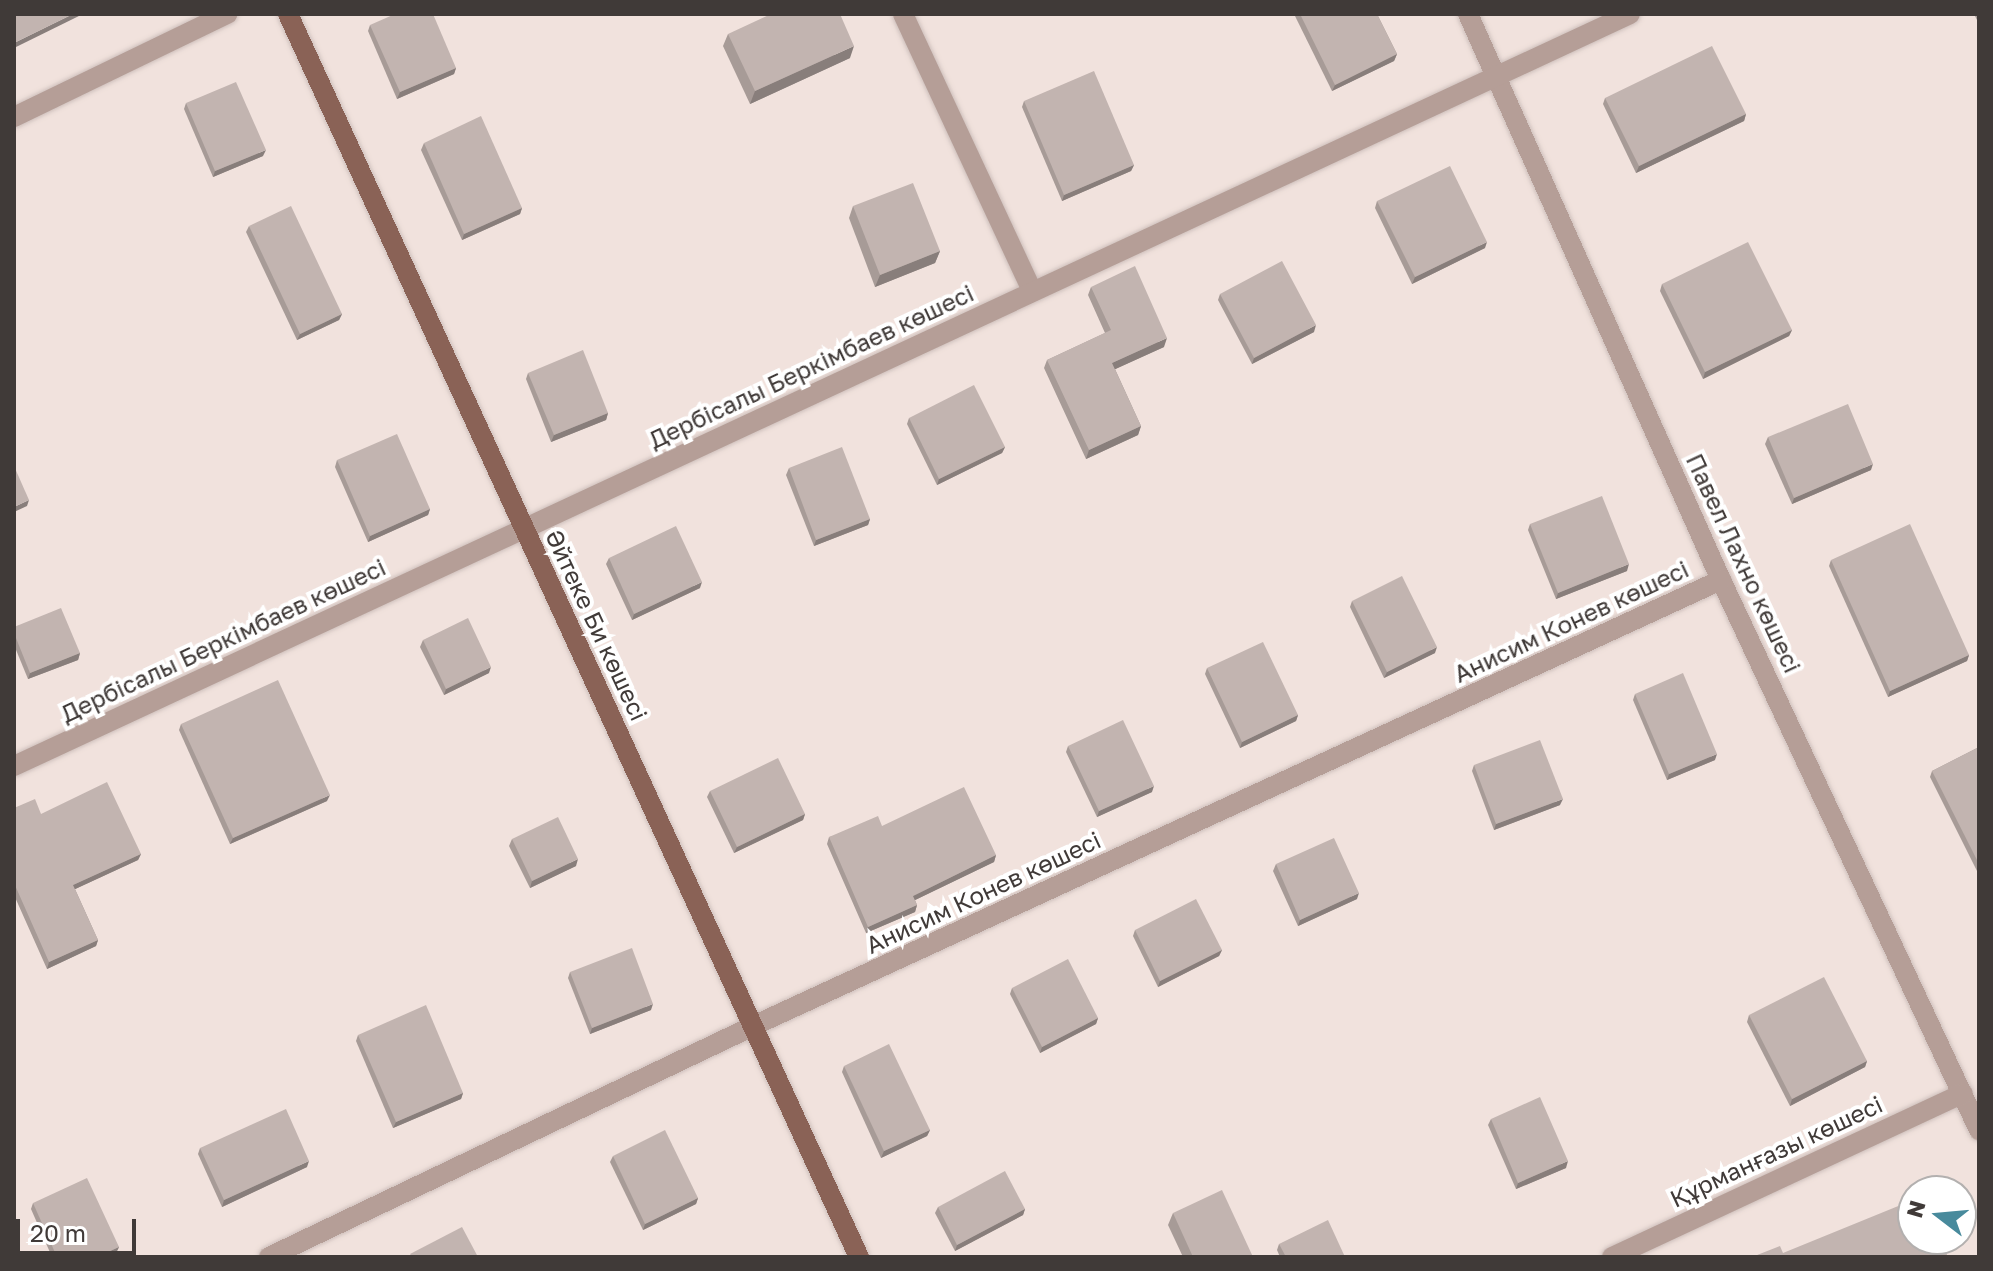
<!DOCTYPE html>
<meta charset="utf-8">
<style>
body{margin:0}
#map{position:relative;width:1993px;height:1271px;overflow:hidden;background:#f1e2dd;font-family:"Golos Text",sans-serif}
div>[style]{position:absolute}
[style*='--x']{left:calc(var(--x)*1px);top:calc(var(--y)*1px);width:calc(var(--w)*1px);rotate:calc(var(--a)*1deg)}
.roads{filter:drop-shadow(0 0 2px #cec0bc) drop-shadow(0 0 2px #cec0bc)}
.minor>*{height:20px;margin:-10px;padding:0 10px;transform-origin:10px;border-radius:10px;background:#b59e97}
.major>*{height:20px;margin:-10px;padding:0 10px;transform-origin:10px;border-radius:10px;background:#8a6256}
.wall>*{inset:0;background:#a79b97}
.shaded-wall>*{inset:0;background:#887e7b}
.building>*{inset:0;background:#c2b4b0}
span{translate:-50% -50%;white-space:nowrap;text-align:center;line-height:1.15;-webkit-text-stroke:8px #fff;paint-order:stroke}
.street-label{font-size:24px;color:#403a38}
.frame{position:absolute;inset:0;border:16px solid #403a38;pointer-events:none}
.north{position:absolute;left:1897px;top:1175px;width:80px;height:80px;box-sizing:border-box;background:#fff;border:2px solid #b3b0af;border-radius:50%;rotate:286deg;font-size:22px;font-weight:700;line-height:32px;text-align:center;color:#403a38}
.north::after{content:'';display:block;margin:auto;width:28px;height:36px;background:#488a9c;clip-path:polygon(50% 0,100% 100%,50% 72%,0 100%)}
.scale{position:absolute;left:16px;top:1219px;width:120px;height:36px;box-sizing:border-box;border:4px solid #403a38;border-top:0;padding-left:10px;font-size:24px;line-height:28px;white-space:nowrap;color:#403a38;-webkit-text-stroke:6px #fff;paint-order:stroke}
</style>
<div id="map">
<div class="roads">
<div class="minor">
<div style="--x:903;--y:14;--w:306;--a:65"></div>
<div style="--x:1468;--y:14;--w:620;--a:65.92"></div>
<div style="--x:1721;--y:580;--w:608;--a:64.87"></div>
<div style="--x:14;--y:117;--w:237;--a:-25.8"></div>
<div style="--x:14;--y:766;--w:1782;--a:-24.95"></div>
<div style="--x:269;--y:1257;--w:536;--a:-25.51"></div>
<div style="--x:753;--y:1026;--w:1066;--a:-24.74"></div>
<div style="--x:1612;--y:1257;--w:387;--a:-25"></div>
</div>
<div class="major">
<div style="--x:288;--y:14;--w:1368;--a:65.33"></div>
</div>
</div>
<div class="wall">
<div style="clip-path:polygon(1294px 14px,1377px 14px,1397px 54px,1394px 61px,1332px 91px)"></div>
<div style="clip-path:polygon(1974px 14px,1979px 14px,1979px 24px)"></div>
<div style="clip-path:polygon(370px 25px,456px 68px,454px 74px,397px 99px,368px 31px)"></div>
<div style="clip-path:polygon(728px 34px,850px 58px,750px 104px,723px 46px)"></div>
<div style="clip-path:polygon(1605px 98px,1746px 114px,1744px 121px,1636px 173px,1603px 104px)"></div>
<div style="clip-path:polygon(1024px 101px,1134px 165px,1131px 171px,1062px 201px,1022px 107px)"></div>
<div style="clip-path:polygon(186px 103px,263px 156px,213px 177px,184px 109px)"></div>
<div style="clip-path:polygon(424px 143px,522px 208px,520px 214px,462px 240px,421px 150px)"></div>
<div style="clip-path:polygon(1377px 201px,1485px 248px,1412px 284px,1375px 208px)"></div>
<div style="clip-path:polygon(853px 206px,940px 251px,935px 263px,875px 287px,849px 218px)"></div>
<div style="clip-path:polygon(249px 226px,342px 314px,339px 320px,297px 340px,246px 232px)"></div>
<div style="clip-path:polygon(1662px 284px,1792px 330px,1789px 336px,1703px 379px,1660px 291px)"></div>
<div style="clip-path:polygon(1091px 287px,1164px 347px,1115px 369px,1141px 426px,1138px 435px,1086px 459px,1044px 368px,1047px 360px,1105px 333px,1088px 295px)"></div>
<div style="clip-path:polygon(1220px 294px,1314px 332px,1252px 364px,1218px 300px)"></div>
<div style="clip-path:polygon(528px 373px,608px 413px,606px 420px,551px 442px,526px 379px)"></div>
<div style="clip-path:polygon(909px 418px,1005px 447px,1002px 453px,937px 485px,907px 424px)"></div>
<div style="clip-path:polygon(1768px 437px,1871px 470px,1792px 504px,1765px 444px)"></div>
<div style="clip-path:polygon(337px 460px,430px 509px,428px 515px,368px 542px,335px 467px)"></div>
<div style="clip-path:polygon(789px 468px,870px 519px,868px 525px,814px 546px,786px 475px)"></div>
<div style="clip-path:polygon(1530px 524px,1627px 571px,1556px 599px,1528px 530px)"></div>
<div style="clip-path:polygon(609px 558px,700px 588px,632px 620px,606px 564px)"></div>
<div style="clip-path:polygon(1831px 560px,1969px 655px,1967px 661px,1888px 697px,1829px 566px)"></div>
<div style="clip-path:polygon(1352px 601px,1435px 653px,1384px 678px,1350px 607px)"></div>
<div style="clip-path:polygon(14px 627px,80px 653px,78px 660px,28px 679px,14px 645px)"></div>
<div style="clip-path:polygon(423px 640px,489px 673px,444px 695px,420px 647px)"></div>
<div style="clip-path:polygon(1207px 668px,1298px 715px,1296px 721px,1240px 748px,1205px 674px)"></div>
<div style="clip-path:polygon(1635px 694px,1715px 760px,1667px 780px,1633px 700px)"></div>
<div style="clip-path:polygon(181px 724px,327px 801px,230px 844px,179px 730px)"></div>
<div style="clip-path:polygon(1068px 746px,1152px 792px,1097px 817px,1066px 752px)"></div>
<div style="clip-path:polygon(1979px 747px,1979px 875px,1930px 777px,1932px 771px)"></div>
<div style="clip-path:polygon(1474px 765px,1560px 805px,1494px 830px,1472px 771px)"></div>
<div style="clip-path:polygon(710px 791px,805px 814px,803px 820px,734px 853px,707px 797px)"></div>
<div style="clip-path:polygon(14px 808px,41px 814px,141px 854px,138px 860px,75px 889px,98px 940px,96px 946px,47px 969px,14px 895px)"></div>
<div style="clip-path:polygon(882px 826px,996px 855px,994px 862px,915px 900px,917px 905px,915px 912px,866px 933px,827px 844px,829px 837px)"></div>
<div style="clip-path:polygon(512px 839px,576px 866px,530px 888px,509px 846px)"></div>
<div style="clip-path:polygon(1276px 864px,1357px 899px,1298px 926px,1273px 871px)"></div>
<div style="clip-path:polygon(1135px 930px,1222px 950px,1219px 956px,1158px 987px,1133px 936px)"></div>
<div style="clip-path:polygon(570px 972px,651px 1010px,590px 1034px,568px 978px)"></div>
<div style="clip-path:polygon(1012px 988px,1098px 1018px,1096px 1024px,1040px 1053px,1010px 994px)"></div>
<div style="clip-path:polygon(1749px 1015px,1867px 1061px,1865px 1067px,1790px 1106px,1747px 1022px)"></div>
<div style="clip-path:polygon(358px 1035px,463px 1093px,461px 1099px,393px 1128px,356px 1041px)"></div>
<div style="clip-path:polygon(844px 1066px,930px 1130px,927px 1136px,881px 1158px,842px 1072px)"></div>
<div style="clip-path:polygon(1491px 1119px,1566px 1168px,1516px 1189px,1488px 1125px)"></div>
<div style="clip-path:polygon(200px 1148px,307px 1167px,222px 1207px,198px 1154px)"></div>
<div style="clip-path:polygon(613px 1156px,698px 1198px,696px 1204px,643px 1230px,610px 1162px)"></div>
<div style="clip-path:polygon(33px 1203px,119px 1247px,116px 1253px,108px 1257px,52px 1257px,31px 1209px)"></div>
<div style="clip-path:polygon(938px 1207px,1025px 1209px,1023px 1215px,955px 1251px,935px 1213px)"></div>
<div style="clip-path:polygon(1173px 1213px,1253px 1257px,1183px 1257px,1168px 1225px)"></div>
<div style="clip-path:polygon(1279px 1244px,1345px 1257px,1280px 1257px,1277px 1250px)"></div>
</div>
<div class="shaded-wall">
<div style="clip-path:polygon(73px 14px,83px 14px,14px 48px,14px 43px)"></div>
<div style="clip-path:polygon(854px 46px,850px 58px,750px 104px,755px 91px)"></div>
<div style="clip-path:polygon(1397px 54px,1394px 61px,1332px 91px,1335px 85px)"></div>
<div style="clip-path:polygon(456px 68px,454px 74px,397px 99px,400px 92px)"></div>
<div style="clip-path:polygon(1746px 114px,1744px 121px,1636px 173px,1639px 166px)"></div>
<div style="clip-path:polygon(266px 150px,263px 156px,213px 177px,215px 171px)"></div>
<div style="clip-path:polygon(1134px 165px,1131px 171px,1062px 201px,1064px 195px)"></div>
<div style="clip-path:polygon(522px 208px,520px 214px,462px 240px,464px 234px)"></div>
<div style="clip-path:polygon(1487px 242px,1485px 248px,1412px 284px,1415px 277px)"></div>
<div style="clip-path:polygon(940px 251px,935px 263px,875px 287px,880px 275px)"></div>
<div style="clip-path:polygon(342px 314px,339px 320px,297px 340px,300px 334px)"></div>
<div style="clip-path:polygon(1316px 325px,1314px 332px,1252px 364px,1254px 358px)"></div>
<div style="clip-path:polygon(1792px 330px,1789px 336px,1703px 379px,1705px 372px)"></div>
<div style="clip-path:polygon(1167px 338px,1164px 347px,1109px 372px,1112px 363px)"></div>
<div style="clip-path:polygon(608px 413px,606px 420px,551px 442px,554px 435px)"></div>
<div style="clip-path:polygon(1141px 426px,1138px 435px,1086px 459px,1089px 450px)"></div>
<div style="clip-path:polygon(1005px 447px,1002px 453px,937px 485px,939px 479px)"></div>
<div style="clip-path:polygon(1873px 464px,1871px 470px,1792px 504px,1794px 498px)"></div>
<div style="clip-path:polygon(29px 500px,27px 506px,14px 512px,14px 507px)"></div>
<div style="clip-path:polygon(430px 509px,428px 515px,368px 542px,370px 536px)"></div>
<div style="clip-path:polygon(870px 519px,868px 525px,814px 546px,816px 540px)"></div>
<div style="clip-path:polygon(1629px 564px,1627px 571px,1556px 599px,1558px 593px)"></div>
<div style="clip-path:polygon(702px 582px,700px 588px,632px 620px,634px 614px)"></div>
<div style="clip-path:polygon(1437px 647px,1435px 653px,1384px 678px,1387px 672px)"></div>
<div style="clip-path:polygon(80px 653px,78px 660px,28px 679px,30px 673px)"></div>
<div style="clip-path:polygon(1969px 655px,1967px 661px,1888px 697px,1890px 691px)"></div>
<div style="clip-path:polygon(491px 667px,489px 673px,444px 695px,446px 689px)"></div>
<div style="clip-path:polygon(1298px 715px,1296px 721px,1240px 748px,1242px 742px)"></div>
<div style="clip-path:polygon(1717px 754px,1715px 760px,1667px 780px,1669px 774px)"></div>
<div style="clip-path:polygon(1154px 786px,1152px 792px,1097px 817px,1099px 811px)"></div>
<div style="clip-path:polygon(330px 795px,327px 801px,230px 844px,233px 838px)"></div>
<div style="clip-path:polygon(1563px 799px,1560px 805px,1494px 830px,1496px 824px)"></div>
<div style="clip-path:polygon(805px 814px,803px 820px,734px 853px,737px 847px)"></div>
<div style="clip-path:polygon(141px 854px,138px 860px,71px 891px,73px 885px)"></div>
<div style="clip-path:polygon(996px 855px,994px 862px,911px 902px,913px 896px)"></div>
<div style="clip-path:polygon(578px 859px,576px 866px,530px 888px,532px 881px)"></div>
<div style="clip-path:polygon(1359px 893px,1357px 899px,1298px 926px,1300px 920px)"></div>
<div style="clip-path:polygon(917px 905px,915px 912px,866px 933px,868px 927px)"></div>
<div style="clip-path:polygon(98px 940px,96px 946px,47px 969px,49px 962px)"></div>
<div style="clip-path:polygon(1222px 950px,1219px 956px,1158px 987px,1160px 981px)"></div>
<div style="clip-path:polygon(653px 1004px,651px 1010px,590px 1034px,592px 1028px)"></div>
<div style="clip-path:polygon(1098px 1018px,1096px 1024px,1040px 1053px,1042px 1047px)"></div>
<div style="clip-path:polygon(1867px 1061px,1865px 1067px,1790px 1106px,1792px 1099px)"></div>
<div style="clip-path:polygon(463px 1093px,461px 1099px,393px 1128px,396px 1122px)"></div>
<div style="clip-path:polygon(930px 1130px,927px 1136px,881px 1158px,884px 1151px)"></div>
<div style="clip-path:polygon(309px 1161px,307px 1167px,222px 1207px,224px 1200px)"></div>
<div style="clip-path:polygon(1568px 1161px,1566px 1168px,1516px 1189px,1518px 1183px)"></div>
<div style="clip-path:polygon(698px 1198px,696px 1204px,643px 1230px,645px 1224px)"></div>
<div style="clip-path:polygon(1025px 1209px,1023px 1215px,955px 1251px,957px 1245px)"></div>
<div style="clip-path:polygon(119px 1247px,116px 1253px,108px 1257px,97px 1257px)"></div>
</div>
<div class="building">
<div style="clip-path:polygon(14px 14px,73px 14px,14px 43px)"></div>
<div style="clip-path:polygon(395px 14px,433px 14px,456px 68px,400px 92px,370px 25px)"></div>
<div style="clip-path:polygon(771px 14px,840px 14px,854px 46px,755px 91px,728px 34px)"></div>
<div style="clip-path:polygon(1300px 14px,1377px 14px,1397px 54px,1335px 85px)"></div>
<div style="clip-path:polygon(1712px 46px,1746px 114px,1639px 166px,1605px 98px)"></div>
<div style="clip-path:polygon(1094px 71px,1134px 165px,1064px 195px,1024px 101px)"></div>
<div style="clip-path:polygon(236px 82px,266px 150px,215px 171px,186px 103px)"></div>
<div style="clip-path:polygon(481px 116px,522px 208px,464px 234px,424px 143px)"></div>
<div style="clip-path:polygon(1450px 166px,1487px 242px,1415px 277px,1377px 201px)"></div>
<div style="clip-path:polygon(913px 183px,940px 251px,880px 275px,853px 206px)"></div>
<div style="clip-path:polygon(291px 206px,342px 314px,300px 334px,249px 226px)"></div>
<div style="clip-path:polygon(1748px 242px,1792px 330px,1705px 372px,1662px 284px)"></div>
<div style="clip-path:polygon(1282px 261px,1316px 325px,1254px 358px,1220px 294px)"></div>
<div style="clip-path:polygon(1135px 266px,1167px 338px,1112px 363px,1141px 426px,1089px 450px,1047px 360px,1111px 330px,1091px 287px)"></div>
<div style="clip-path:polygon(583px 350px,608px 413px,554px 435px,528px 373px)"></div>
<div style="clip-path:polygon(974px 385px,1005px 447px,939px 479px,909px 418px)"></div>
<div style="clip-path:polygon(1848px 404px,1873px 464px,1794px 498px,1768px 437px)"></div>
<div style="clip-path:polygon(397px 434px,430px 509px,370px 536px,337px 460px)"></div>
<div style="clip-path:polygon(842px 447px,870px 519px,816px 540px,789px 468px)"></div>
<div style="clip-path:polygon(14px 466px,29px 500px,14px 507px)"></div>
<div style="clip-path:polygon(1602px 496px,1629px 564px,1558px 593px,1530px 524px)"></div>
<div style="clip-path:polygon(1910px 524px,1969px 655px,1890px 691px,1831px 560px)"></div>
<div style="clip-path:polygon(676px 526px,702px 582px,634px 614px,609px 558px)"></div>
<div style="clip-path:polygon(1402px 576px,1437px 647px,1387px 672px,1352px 601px)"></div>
<div style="clip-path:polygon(61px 608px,80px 653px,30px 673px,14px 633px,14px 627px)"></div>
<div style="clip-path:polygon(468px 618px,491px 667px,446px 689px,423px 640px)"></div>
<div style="clip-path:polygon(1263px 642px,1298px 715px,1242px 742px,1207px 668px)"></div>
<div style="clip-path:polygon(1683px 673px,1717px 754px,1669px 774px,1635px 694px)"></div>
<div style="clip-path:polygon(278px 680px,330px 795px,233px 838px,181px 724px)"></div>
<div style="clip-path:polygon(1123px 720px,1154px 786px,1099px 811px,1068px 746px)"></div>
<div style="clip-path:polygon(1540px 740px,1563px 799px,1496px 824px,1474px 765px)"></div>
<div style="clip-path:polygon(1979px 747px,1979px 864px,1932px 771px)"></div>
<div style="clip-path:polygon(778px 758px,805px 814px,737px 847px,710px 791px)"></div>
<div style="clip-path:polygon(107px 782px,141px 854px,73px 885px,98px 940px,49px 962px,14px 883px,14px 808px,35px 799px,41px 814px)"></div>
<div style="clip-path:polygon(964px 787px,996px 855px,913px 896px,917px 905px,868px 927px,829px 837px,878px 816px,882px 826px)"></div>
<div style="clip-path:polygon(558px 817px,578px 859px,532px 881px,512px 839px)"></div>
<div style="clip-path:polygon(1334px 838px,1359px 893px,1300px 920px,1276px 864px)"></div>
<div style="clip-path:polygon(1196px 899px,1222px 950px,1160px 981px,1135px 930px)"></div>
<div style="clip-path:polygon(632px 948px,653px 1004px,592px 1028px,570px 972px)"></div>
<div style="clip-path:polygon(1068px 959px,1098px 1018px,1042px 1047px,1012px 988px)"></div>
<div style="clip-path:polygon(1824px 977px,1867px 1061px,1792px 1099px,1749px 1015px)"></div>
<div style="clip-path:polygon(426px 1005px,463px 1093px,396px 1122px,358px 1035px)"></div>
<div style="clip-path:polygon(889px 1044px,930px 1130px,884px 1151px,844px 1066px)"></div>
<div style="clip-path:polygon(1540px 1097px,1568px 1161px,1518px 1183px,1491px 1119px)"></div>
<div style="clip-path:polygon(286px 1109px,309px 1161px,224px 1200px,200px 1148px)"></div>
<div style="clip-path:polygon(665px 1130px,698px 1198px,645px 1224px,613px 1156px)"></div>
<div style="clip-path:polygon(1005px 1171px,1025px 1209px,957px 1245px,938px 1207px)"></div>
<div style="clip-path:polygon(87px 1178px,119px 1247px,97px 1257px,57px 1257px,33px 1203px)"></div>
<div style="clip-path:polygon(1222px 1190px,1253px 1257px,1193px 1257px,1173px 1213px)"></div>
<div style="clip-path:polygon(1913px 1200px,1913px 1239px,1940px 1239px,1948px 1257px,1752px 1257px,1780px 1246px,1783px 1253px)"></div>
<div style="clip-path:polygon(1328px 1220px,1345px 1257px,1286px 1257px,1279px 1244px)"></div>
<div style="clip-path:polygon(462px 1227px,478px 1257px,412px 1257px,410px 1254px)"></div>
</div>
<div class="street-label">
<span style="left:811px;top:366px;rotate:-25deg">Дербісалы Беркімбаев көшесі</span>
<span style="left:1744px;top:563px;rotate:65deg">Павел Лахно көшесі</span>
<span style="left:1571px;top:621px;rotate:-25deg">Анисим Конев көшесі</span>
<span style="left:597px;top:625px;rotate:65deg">Әйтеке Би көшесі</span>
<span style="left:223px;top:640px;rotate:-25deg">Дербісалы Беркімбаев көшесі</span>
<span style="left:983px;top:892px;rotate:-25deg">Анисим Конев көшесі</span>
<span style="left:1776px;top:1151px;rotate:-25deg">Құрманғазы көшесі</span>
</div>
<div class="frame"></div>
<div class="north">N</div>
<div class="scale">20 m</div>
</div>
